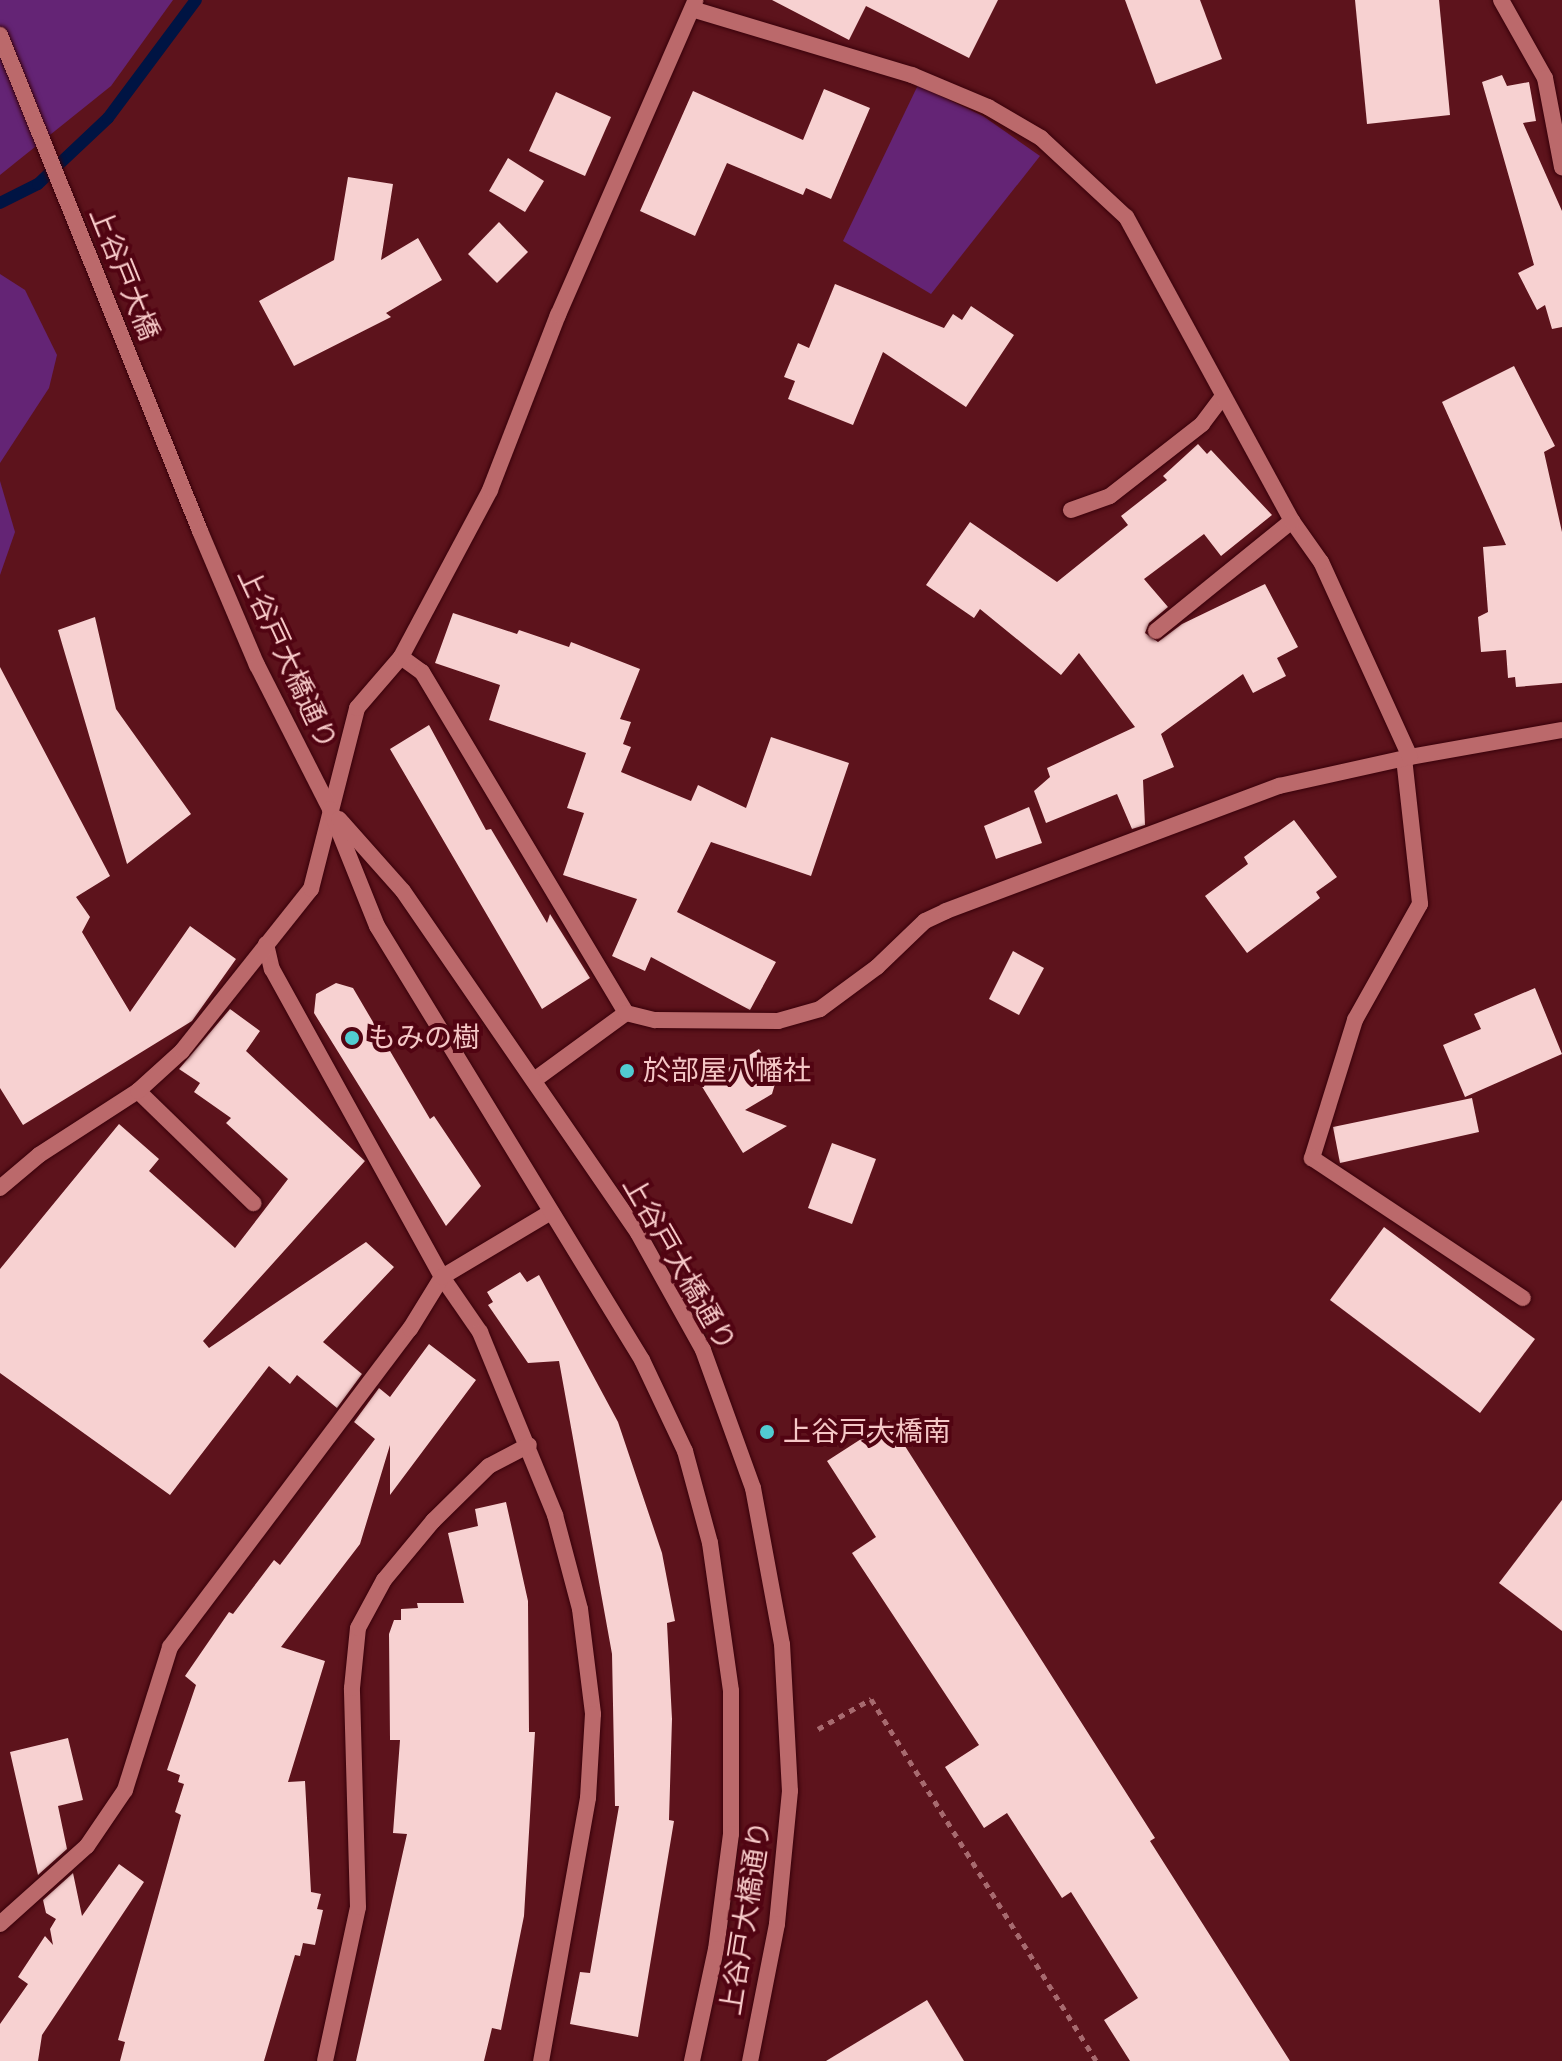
<!DOCTYPE html>
<meta charset="utf-8">
<style>
body{margin:0}
#map{position:relative;width:1562px;height:2061px;overflow:hidden;background:#5d131c;font-family:"Fira Sans","Noto Sans JP",sans-serif}
div>[style]{position:absolute}
[style*='--x']{left:calc(var(--x)*1px);top:calc(var(--y)*1px);width:calc(var(--w)*1px);rotate:calc(var(--a)*1deg)}
.green>*{inset:0;background:#642475}
.stream>*{height:12px;margin:-6px;padding:0 6px;transform-origin:6px;border-radius:6px;background:#001443}
.building>*{inset:0;background:#f7d1d1}
.path>*{height:5px;margin-top:-2.5px;transform-origin:0;background:repeating-linear-gradient(90deg,#a76a6f 0 6px,transparent 0 12px)}
.roads{filter:drop-shadow(0 0 2px #38010a) drop-shadow(0 0 2px #38010a)}
.minor>*{height:16px;margin:-8px;padding:0 8px;transform-origin:8px;border-radius:8px;background:#bb696b}
.tertiary>*{height:16px;margin:-8px;padding:0 8px;transform-origin:8px;border-radius:8px;background:#bb696b}
.dots>*{width:22px;height:22px;translate:-50% -50%;box-sizing:border-box;border:4px solid #510412;border-radius:50%}
span{translate:-50% -50%;white-space:nowrap;text-align:center;line-height:1.15;-webkit-text-stroke:8px #510412;paint-order:stroke}
.street-label{font-size:28px;color:#f5c7c6}
.poi-label{font-size:28px;color:#f5c7c6}
.left{translate:0 -50%;text-align:left}
</style>
<div id="map">
<div class="green">
<div style="clip-path:polygon(0 0,173px 0,111px 86px,0 175px)"></div>
<div style="clip-path:polygon(918px 85px,983px 116px,1040px 156px,931px 294px,843px 241px)"></div>
<div style="clip-path:polygon(0 274px,25px 290px,57px 355px,49px 388px,0 463px)"></div>
<div style="clip-path:polygon(0 481px,15px 532px,0 575px)"></div>
</div>
<div class="stream">
<div style="--x:0;--y:203;--w:42;--a:-26.6"></div>
<div style="--x:38;--y:184;--w:96;--a:-43.3"></div>
<div style="--x:108;--y:118;--w:147;--a:-53.3"></div>
</div>
<div class="building">
<div style="clip-path:polygon(772px 0,998px 0,969px 58px,866px 6px,849px 40px)"></div>
<div style="clip-path:polygon(1125px 0,1200px 0,1222px 59px,1156px 84px)"></div>
<div style="clip-path:polygon(1355px 0,1439px 0,1450px 115px,1367px 124px)"></div>
<div style="clip-path:polygon(1502px 75px,1507px 86px,1529px 82px,1536px 121px,1523px 123px,1562px 211px,1562px 327px,1552px 329px,1545px 305px,1537px 310px,1518px 273px,1534px 265px,1482px 82px)"></div>
<div style="clip-path:polygon(824px 89px,870px 108px,831px 199px,806px 188px,803px 195px,727px 163px,695px 236px,640px 211px,693px 91px,803px 140px)"></div>
<div style="clip-path:polygon(556px 92px,611px 117px,585px 176px,529px 151px)"></div>
<div style="clip-path:polygon(508px 158px,544px 181px,525px 212px,489px 191px)"></div>
<div style="clip-path:polygon(348px 177px,393px 184px,381px 260px,418px 238px,442px 280px,386px 313px,391px 317px,294px 366px,259px 301px,334px 260px)"></div>
<div style="clip-path:polygon(499px 222px,528px 252px,497px 283px,468px 254px)"></div>
<div style="clip-path:polygon(835px 284px,944px 328px,953px 314px,962px 320px,971px 306px,1014px 335px,966px 407px,883px 352px,853px 425px,788px 399px,795px 381px,784px 377px,798px 343px,809px 348px)"></div>
<div style="clip-path:polygon(1514px 366px,1555px 446px,1544px 452px,1562px 532px,1562px 683px,1516px 687px,1515px 677px,1508px 678px,1506px 650px,1481px 652px,1478px 617px,1488px 612px,1483px 547px,1506px 545px,1442px 402px)"></div>
<div style="clip-path:polygon(1198px 444px,1207px 454px,1211px 450px,1272px 515px,1221px 556px,1204px 534px,1144px 579px,1168px 607px,1149px 623px,1145px 633px,1158px 642px,1182px 624px,1265px 584px,1298px 647px,1277px 658px,1286px 676px,1253px 693px,1243px 674px,1161px 734px,1174px 767px,1143px 780px,1145px 825px,1132px 829px,1117px 794px,1046px 823px,1034px 791px,1050px 777px,1047px 768px,1135px 727px,1079px 653px,1061px 675px,980px 609px,974px 618px,926px 585px,970px 522px,1057px 582px,1128px 525px,1121px 516px,1167px 480px,1163px 476px)"></div>
<div style="clip-path:polygon(453px 613px,517px 634px,519px 630px,569px 647px,571px 642px,640px 669px,620px 719px,631px 722px,623px 744px,631px 747px,621px 772px,691px 801px,698px 785px,746px 808px,771px 737px,849px 763px,811px 876px,711px 842px,677px 912px,776px 962px,750px 1010px,651px 957px,645px 971px,612px 956px,637px 899px,563px 875px,584px 813px,567px 808px,586px 753px,489px 720px,500px 685px,435px 663px)"></div>
<div style="clip-path:polygon(95px 617px,116px 709px,191px 814px,127px 864px,58px 630px)"></div>
<div style="clip-path:polygon(0 667px,110px 876px,76px 897px,90px 917px,82px 932px,130px 1012px,190px 926px,236px 959px,192px 1021px,23px 1125px,0 1088px)"></div>
<div style="clip-path:polygon(429px 725px,486px 830px,491px 829px,547px 923px,550px 914px,590px 978px,542px 1009px,390px 749px)"></div>
<div style="clip-path:polygon(1029px 807px,1042px 843px,996px 859px,984px 826px)"></div>
<div style="clip-path:polygon(1294px 820px,1337px 877px,1316px 892px,1320px 898px,1247px 953px,1205px 896px,1248px 864px,1244px 857px)"></div>
<div style="clip-path:polygon(1013px 951px,1044px 968px,1019px 1015px,989px 999px)"></div>
<div style="clip-path:polygon(336px 983px,353px 988px,430px 1119px,434px 1116px,481px 1186px,446px 1226px,314px 1013px,316px 994px)"></div>
<div style="clip-path:polygon(1535px 988px,1562px 1054px,1465px 1097px,1443px 1045px,1481px 1029px,1474px 1014px)"></div>
<div style="clip-path:polygon(230px 1009px,260px 1031px,246px 1051px,365px 1161px,203px 1341px,209px 1348px,366px 1242px,394px 1267px,323px 1342px,362px 1374px,337px 1408px,297px 1375px,290px 1384px,269px 1366px,170px 1495px,0 1373px,0 1269px,119px 1124px,159px 1159px,149px 1171px,235px 1248px,288px 1179px,226px 1123px,231px 1118px,194px 1092px,200px 1083px,179px 1069px)"></div>
<div style="clip-path:polygon(759px 1049px,777px 1077px,772px 1094px,745px 1110px,787px 1126px,743px 1153px,701px 1085px)"></div>
<div style="clip-path:polygon(1472px 1098px,1479px 1132px,1340px 1163px,1333px 1127px)"></div>
<div style="clip-path:polygon(832px 1143px,876px 1159px,852px 1224px,808px 1208px)"></div>
<div style="clip-path:polygon(1384px 1227px,1535px 1339px,1480px 1413px,1330px 1300px)"></div>
<div style="clip-path:polygon(520px 1272px,527px 1282px,539px 1275px,618px 1422px,662px 1553px,675px 1621px,667px 1623px,672px 1719px,669px 1820px,674px 1821px,638px 2037px,570px 2024px,580px 1972px,590px 1973px,619px 1806px,615px 1806px,612px 1654px,559px 1361px,528px 1363px,488px 1305px,493px 1302px,487px 1292px)"></div>
<div style="clip-path:polygon(429px 1344px,476px 1380px,390px 1495px,390px 1445px,360px 1544px,281px 1647px,325px 1661px,288px 1782px,305px 1781px,311px 1892px,321px 1894px,317px 1909px,323px 1910px,315px 1945px,303px 1943px,300px 1956px,295px 1955px,264px 2061px,120px 2061px,125px 2042px,118px 2040px,181px 1815px,175px 1812px,184px 1784px,178px 1782px,180px 1775px,167px 1770px,196px 1685px,185px 1676px,229px 1612px,233px 1614px,274px 1560px,280px 1565px,375px 1439px,354px 1422px,379px 1388px,390px 1397px)"></div>
<div style="clip-path:polygon(889px 1421px,1155px 1838px,1150px 1841px,1290px 2061px,1130px 2061px,1104px 2020px,1138px 1998px,1071px 1892px,1062px 1898px,1007px 1813px,984px 1828px,945px 1767px,979px 1745px,852px 1553px,876px 1537px,827px 1461px)"></div>
<div style="clip-path:polygon(1562px 1500px,1562px 1631px,1499px 1583px)"></div>
<div style="clip-path:polygon(506px 1502px,528px 1601px,529px 1732px,535px 1732px,524px 1916px,501px 2030px,492px 2028px,484px 2061px,356px 2061px,407px 1834px,393px 1833px,400px 1740px,390px 1740px,389px 1634px,394px 1620px,401px 1620px,401px 1609px,418px 1608px,417px 1603px,464px 1603px,448px 1533px,478px 1526px,475px 1509px)"></div>
<div style="clip-path:polygon(68px 1738px,83px 1800px,58px 1806px,67px 1849px,38px 1875px,10px 1752px)"></div>
<div style="clip-path:polygon(119px 1864px,144px 1882px,42px 2035px,38px 2061px,0 2061px,0 2024px,28px 1984px,18px 1977px,45px 1936px,53px 1945px,50px 1929px,56px 1919px,46px 1913px,43px 1900px,73px 1873px,82px 1916px)"></div>
<div style="clip-path:polygon(927px 2000px,964px 2061px,826px 2061px)"></div>
</div>
<div class="path">
<div style="--x:818;--y:1729;--w:61;--a:-29.5"></div>
<div style="--x:871;--y:1699;--w:426;--a:58.1"></div>
</div>
<div class="roads">
<div class="minor">
<div style="--x:1501;--y:0;--w:90;--a:60.6"></div>
<div style="--x:1545;--y:78;--w:91;--a:79.2"></div>
<div style="--x:1071;--y:510;--w:41;--a:-19.7"></div>
<div style="--x:1110;--y:496;--w:117;--a:-38"></div>
<div style="--x:1202;--y:424;--w:35;--a:-53"></div>
<div style="--x:1156;--y:631;--w:175;--a:-39"></div>
<div style="--x:401;--y:657;--w:26;--a:36"></div>
<div style="--x:422;--y:672;--w:397;--a:59.1"></div>
<div style="--x:626;--y:1013;--w:114;--a:143.9"></div>
<div style="--x:1410;--y:757;--w:154;--a:-10.1"></div>
<div style="--x:1404;--y:758;--w:147;--a:83.7"></div>
<div style="--x:1420;--y:904;--w:133;--a:119.3"></div>
<div style="--x:1355;--y:1020;--w:145;--a:107.3"></div>
<div style="--x:1312;--y:1158;--w:253;--a:33.6"></div>
<div style="--x:266;--y:944;--w:26;--a:77"></div>
<div style="--x:272;--y:969;--w:352;--a:61.1"></div>
<div style="--x:442;--y:1277;--w:67;--a:55.4"></div>
<div style="--x:480;--y:1332;--w:198;--a:67.7"></div>
<div style="--x:555;--y:1515;--w:97;--a:75.1"></div>
<div style="--x:580;--y:1609;--w:106;--a:82.9"></div>
<div style="--x:593;--y:1714;--w:84;--a:93.4"></div>
<div style="--x:588;--y:1798;--w:267;--a:100.1"></div>
<div style="--x:626;--y:1013;--w:30;--a:14"></div>
<div style="--x:655;--y:1020;--w:123;--a:0.5"></div>
<div style="--x:778;--y:1021;--w:44;--a:-15.9"></div>
<div style="--x:820;--y:1009;--w:71;--a:-36.4"></div>
<div style="--x:877;--y:967;--w:66;--a:-43.8"></div>
<div style="--x:925;--y:921;--w:23;--a:-25"></div>
<div style="--x:946;--y:911;--w:356;--a:-20.6"></div>
<div style="--x:1279;--y:786;--w:134;--a:-12.5"></div>
<div style="--x:1410;--y:757;--w:214;--a:-114.5"></div>
<div style="--x:1321;--y:562;--w:50;--a:-125.3"></div>
<div style="--x:1292;--y:521;--w:346;--a:-118.6"></div>
<div style="--x:1126;--y:217;--w:116;--a:-137.1"></div>
<div style="--x:1041;--y:138;--w:61;--a:-149.7"></div>
<div style="--x:988;--y:107;--w:82;--a:-157.2"></div>
<div style="--x:912;--y:75;--w:227;--a:-163.3"></div>
<div style="--x:138;--y:1091;--w:161;--a:44.2"></div>
<div style="--x:0;--y:1188;--w:51;--a:-40.2"></div>
<div style="--x:39;--y:1155;--w:118;--a:-32.9"></div>
<div style="--x:138;--y:1091;--w:59;--a:-42.3"></div>
<div style="--x:182;--y:1051;--w:207;--a:-51.5"></div>
<div style="--x:311;--y:889;--w:187;--a:-75.7"></div>
<div style="--x:357;--y:708;--w:67;--a:-49.2"></div>
<div style="--x:401;--y:657;--w:189;--a:-61.9"></div>
<div style="--x:490;--y:490;--w:188;--a:-68.8"></div>
<div style="--x:558;--y:315;--w:343;--a:-66.4"></div>
<div style="--x:0;--y:1924;--w:117;--a:-41.9"></div>
<div style="--x:87;--y:1846;--w:68;--a:-55.8"></div>
<div style="--x:125;--y:1790;--w:150;--a:-72.5"></div>
<div style="--x:170;--y:1647;--w:398;--a:-53"></div>
<div style="--x:410;--y:1329;--w:61;--a:-58.4"></div>
<div style="--x:442;--y:1277;--w:127;--a:-30.8"></div>
<div style="--x:325;--y:2061;--w:157;--a:-77.9"></div>
<div style="--x:358;--y:1907;--w:219;--a:-91.6"></div>
<div style="--x:352;--y:1688;--w:60;--a:-84.3"></div>
<div style="--x:358;--y:1628;--w:55;--a:-61.6"></div>
<div style="--x:384;--y:1580;--w:77;--a:-50.3"></div>
<div style="--x:433;--y:1521;--w:78;--a:-44.5"></div>
<div style="--x:489;--y:1466;--w:45;--a:-27.7"></div>
</div>
<div class="tertiary">
<div style="--x:0;--y:35;--w:535;--a:68.04"></div>
<div style="--x:200;--y:531;--w:146;--a:67"></div>
<div style="--x:257;--y:665;--w:161;--a:63.1"></div>
<div style="--x:330;--y:809;--w:126;--a:68.1"></div>
<div style="--x:377;--y:926;--w:509;--a:58.59"></div>
<div style="--x:642;--y:1360;--w:101;--a:64.7"></div>
<div style="--x:685;--y:1451;--w:95;--a:74.8"></div>
<div style="--x:710;--y:1543;--w:149;--a:81.9"></div>
<div style="--x:731;--y:1691;--w:143;--a:90"></div>
<div style="--x:731;--y:1834;--w:116;--a:97.4"></div>
<div style="--x:716;--y:1949;--w:115;--a:102.1"></div>
<div style="--x:339;--y:819;--w:96;--a:48.4"></div>
<div style="--x:403;--y:891;--w:415;--a:55.5"></div>
<div style="--x:638;--y:1233;--w:134;--a:60.9"></div>
<div style="--x:703;--y:1350;--w:147;--a:70.1"></div>
<div style="--x:753;--y:1488;--w:159;--a:79.5"></div>
<div style="--x:782;--y:1644;--w:147;--a:86.9"></div>
<div style="--x:790;--y:1791;--w:134;--a:95.6"></div>
<div style="--x:777;--y:1924;--w:140;--a:101.1"></div>
</div>
</div>
<div class="dots">
<div style="left:352px;top:1038px;background:#51ccd1"></div>
<div style="left:627px;top:1071px;background:#51ccd1"></div>
<div style="left:767px;top:1432px;background:#51ccd1"></div>
</div>
<div class="street-label">
<span style="left:124px;top:274px;rotate:68deg">上谷戸大橋</span>
<span style="left:287px;top:659px;rotate:65deg">上谷戸大橋通り</span>
<span style="left:679px;top:1264px;rotate:60deg">上谷戸大橋通り</span>
<span style="left:746px;top:1918px;rotate:-81deg">上谷戸大橋通り</span>
</div>
<div class="poi-label">
<span class="left" style="left:368px;top:1038px">もみの樹</span>
<span class="left" style="left:643px;top:1071px">於部屋八幡社</span>
<span class="left" style="left:783px;top:1432px">上谷戸大橋南</span>
</div>
</div>
